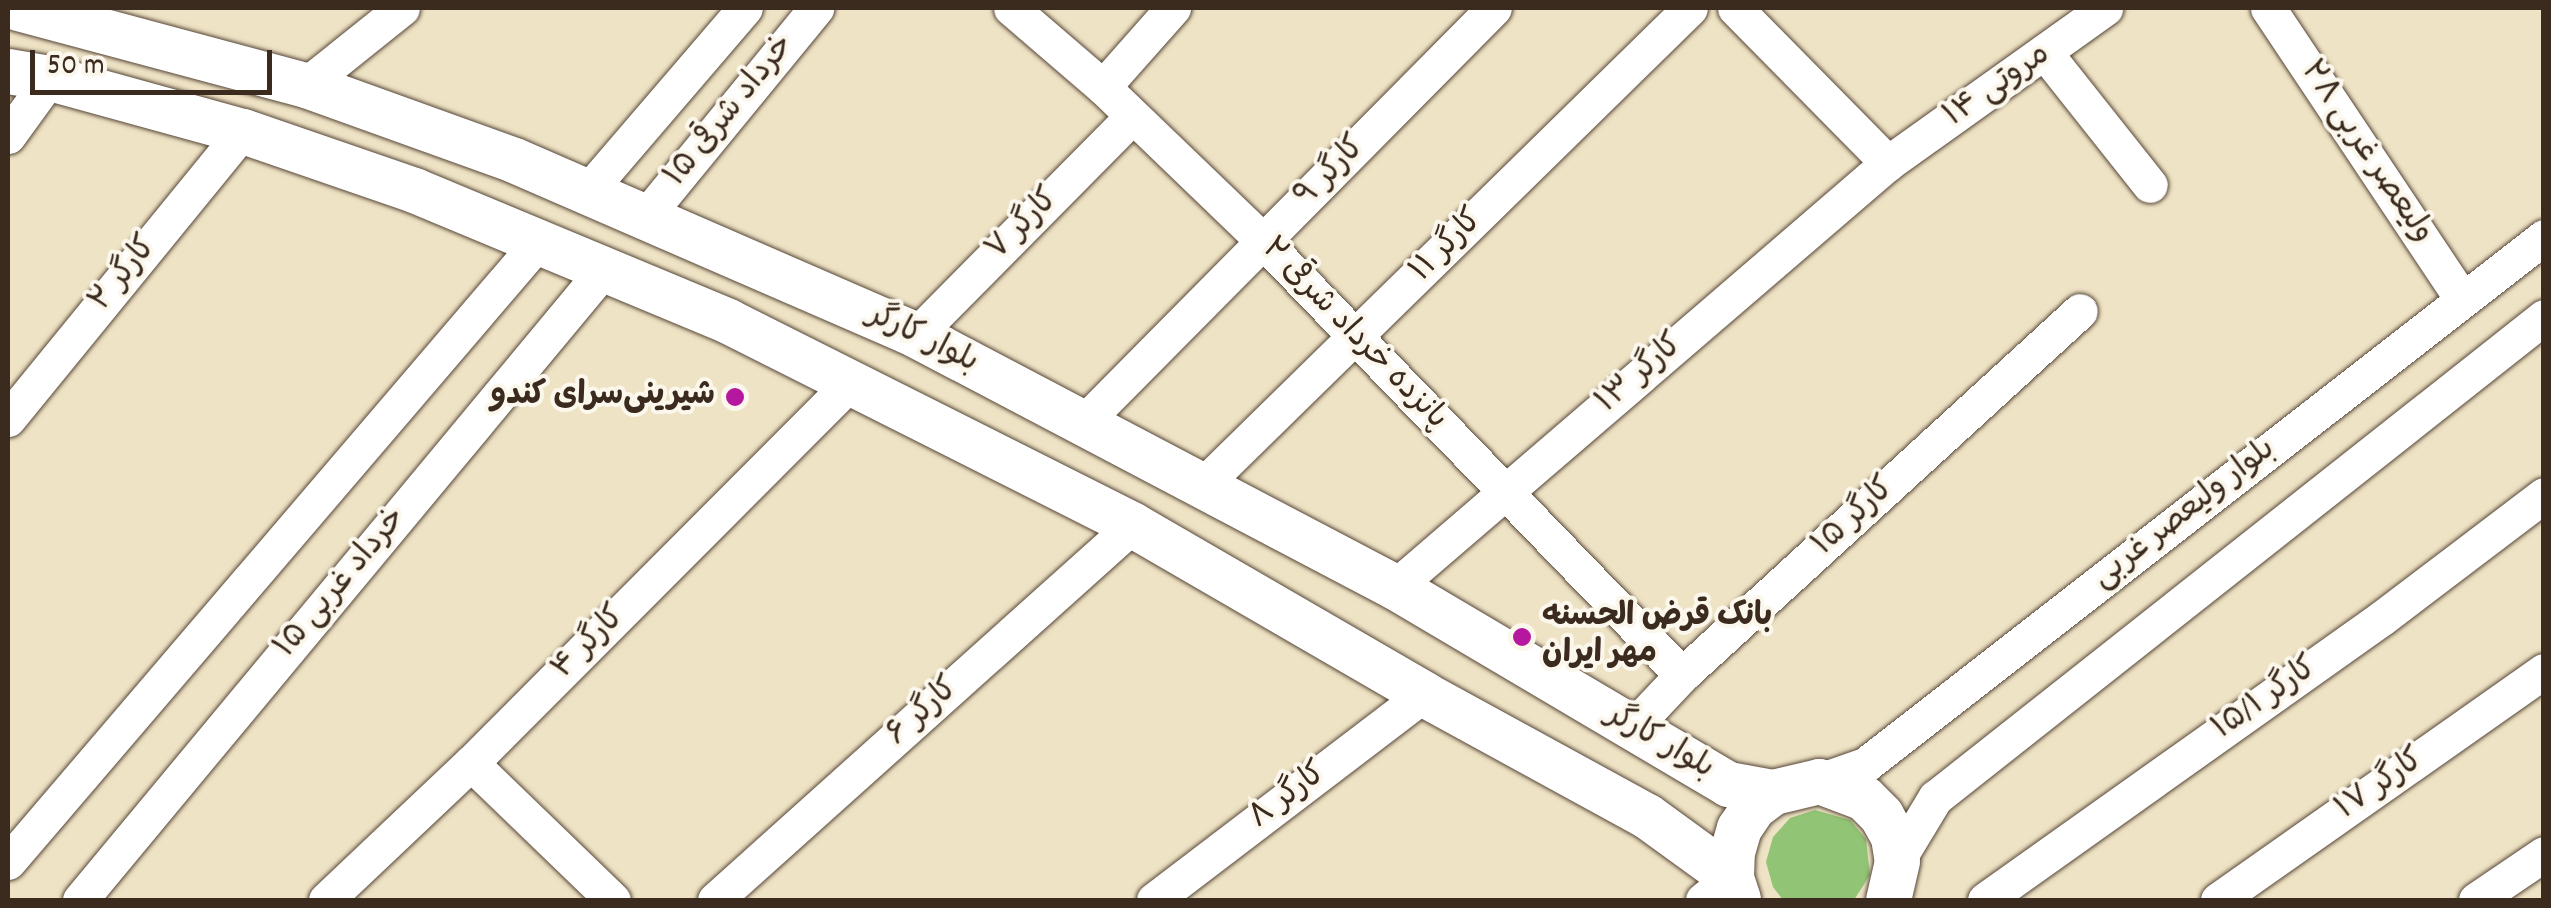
<!DOCTYPE html>
<meta charset="utf-8">
<style>
body{margin:0}
#map{position:relative;width:2551px;height:908px;overflow:hidden;background:#efe3c5;font-family:Dekko,"Playpen Sans Arabic",sans-serif}
div>[style]{position:absolute}
[style*='--x']{left:calc(var(--x)*1px);top:calc(var(--y)*1px);width:calc(var(--w)*1px);rotate:calc(var(--a)*1deg)}
.green>*{inset:0;background:#92c475}
.roads{filter:drop-shadow(0 0 2px #564637) drop-shadow(0 0 2px #564637)}
.minor>*{height:35px;margin:-17.5px;padding:0 17.5px;transform-origin:17.5px;border-radius:17.5px;background:#fff}
.major>*{height:45px;margin:-22.5px;padding:0 22.5px;transform-origin:22.5px;border-radius:22.5px;background:#fff}
.dots>*{width:28px;height:28px;translate:-50% -50%;box-sizing:border-box;border:5px solid #fbf7ec;border-radius:50%}
span{translate:-50% -50%;white-space:nowrap;text-align:center;line-height:1.15;-webkit-text-stroke:8px #fbf7ec;paint-order:stroke}
.street-label{font-size:32px;color:#3b2a1e}
.poi-label{font-size:32px;color:#3b2a1e;font-weight:700}
.right{translate:-100% -50%;text-align:right}
.left{translate:0 -50%;text-align:left}
.frame{position:absolute;inset:0;border:10px solid #3b2a1e;pointer-events:none}
.scale{position:absolute;left:30px;top:50px;width:242px;height:45px;box-sizing:border-box;border:5px solid #3b2a1e;border-top:0;padding-left:12px;font-size:30px;line-height:35px;white-space:nowrap;color:#3b2a1e;-webkit-text-stroke:8px #fbf7ec;paint-order:stroke}
</style>
<div id="map">
<div class="green">
<div style="clip-path:polygon(1815px 810px,1850px 820px,1866px 839px,1870px 875px,1854px 900px,1783px 900px,1773px 887px,1766px 862px,1773px 837px,1790px 818px)"></div>
</div>
<div class="roads">
<div class="minor">
<div style="--x:1011;--y:8;--w:121;--a:40.7"></div>
<div style="--x:1103;--y:87;--w:223;--a:43.9"></div>
<div style="--x:1264;--y:242;--w:602;--a:46.01"></div>
<div style="--x:1735;--y:8;--w:218;--a:45.4"></div>
<div style="--x:2268;--y:8;--w:350;--a:56.3"></div>
<div style="--x:2046;--y:54;--w:167;--a:51.6"></div>
<div style="--x:306;--y:85;--w:123;--a:-38.7"></div>
<div style="--x:1103;--y:87;--w:106;--a:-48.5"></div>
<div style="--x:8;--y:136;--w:72;--a:-54.1"></div>
<div style="--x:588;--y:191;--w:241;--a:-49.4"></div>
<div style="--x:646;--y:216;--w:269;--a:-50.7"></div>
<div style="--x:916;--y:335;--w:307;--a:-45.3"></div>
<div style="--x:8;--y:419;--w:372;--a:-50.8"></div>
<div style="--x:1085;--y:421;--w:581;--a:-45.28"></div>
<div style="--x:1204;--y:484;--w:680;--a:-44.4"></div>
<div style="--x:1395;--y:587;--w:650;--a:-40.7"></div>
<div style="--x:1888;--y:163;--w:267;--a:-35.5"></div>
<div style="--x:1632;--y:728;--w:73;--a:-46.7"></div>
<div style="--x:1682;--y:675;--w:539;--a:-42.45"></div>
<div style="--x:471;--y:763;--w:197;--a:44"></div>
<div style="--x:1819;--y:781;--w:49;--a:-19.2"></div>
<div style="--x:1865;--y:765;--w:860;--a:-37.87"></div>
<div style="--x:1897;--y:861;--w:74;--a:-58.9"></div>
<div style="--x:1935;--y:798;--w:776;--a:-38.3"></div>
<div style="--x:8;--y:862;--w:818;--a:-49.46"></div>
<div style="--x:80;--y:900;--w:822;--a:-50.28"></div>
<div style="--x:326;--y:900;--w:199;--a:-43.4"></div>
<div style="--x:471;--y:763;--w:535;--a:-45.08"></div>
<div style="--x:715;--y:900;--w:562;--a:-41.9"></div>
<div style="--x:1154;--y:900;--w:340;--a:-37.3"></div>
<div style="--x:1703;--y:900;--w:36;--a:-39"></div>
<div style="--x:1985;--y:900;--w:487;--a:-35.4"></div>
<div style="--x:2382;--y:618;--w:203;--a:-37.2"></div>
<div style="--x:2218;--y:900;--w:398;--a:-35.1"></div>
<div style="--x:2476;--y:900;--w:82;--a:-34.1"></div>
</div>
<div class="major">
<div style="--x:18;--y:8;--w:298;--a:15"></div>
<div style="--x:306;--y:85;--w:221;--a:19.8"></div>
<div style="--x:514;--y:160;--w:438;--a:23.5"></div>
<div style="--x:916;--y:335;--w:541;--a:27.75"></div>
<div style="--x:1395;--y:587;--w:387;--a:30.6"></div>
<div style="--x:1728;--y:784;--w:46;--a:10.1"></div>
<div style="--x:8;--y:71;--w:43;--a:9.5"></div>
<div style="--x:50;--y:78;--w:200;--a:15.4"></div>
<div style="--x:243;--y:131;--w:181;--a:19"></div>
<div style="--x:414;--y:190;--w:340;--a:22.6"></div>
<div style="--x:728;--y:321;--w:453;--a:26.7"></div>
<div style="--x:1133;--y:525;--w:337;--a:30.1"></div>
<div style="--x:1424;--y:694;--w:254;--a:28.7"></div>
<div style="--x:1647;--y:816;--w:104;--a:36"></div>
<div style="--x:1738;--y:899;--w:23;--a:-108"></div>
<div style="--x:1731;--y:877;--w:25;--a:-88"></div>
<div style="--x:1732;--y:852;--w:25;--a:-74"></div>
<div style="--x:1739;--y:828;--w:25;--a:-56"></div>
<div style="--x:1753;--y:807;--w:25;--a:-37"></div>
<div style="--x:1773;--y:792;--w:47;--a:-13.4"></div>
<div style="--x:1819;--y:781;--w:48;--a:20.7"></div>
<div style="--x:1864;--y:798;--w:24;--a:45"></div>
<div style="--x:1881;--y:815;--w:25;--a:61"></div>
<div style="--x:1893;--y:837;--w:24;--a:81"></div>
<div style="--x:1897;--y:861;--w:40;--a:103"></div>
</div>
</div>
<div class="dots">
<div style="left:735px;top:397px;background:#b5179e"></div>
<div style="left:1522px;top:637px;background:#b5179e"></div>
</div>
<div class="street-label">
<span style="left:1998px;top:87px;rotate:-35deg">مروتی ۱۴</span>
<span style="left:731px;top:112px;rotate:-51deg">۱۵ خرداد شرقی</span>
<span style="left:2365px;top:153px;rotate:56deg">ولیعصر غربی ۲۸</span>
<span style="left:1332px;top:173px;rotate:-46deg">کارگر ۹</span>
<span style="left:1024px;top:226px;rotate:-45deg">کارگر ۷</span>
<span style="left:1448px;top:247px;rotate:-45deg">کارگر ۱۱</span>
<span style="left:125px;top:275px;rotate:-51deg">کارگر ۲</span>
<span style="left:1353px;top:335px;rotate:46deg">پانزده خرداد شرقی ۲</span>
<span style="left:922px;top:340px;rotate:26deg">بلوار کارگر</span>
<span style="left:1641px;top:375px;rotate:-41deg">کارگر ۱۳</span>
<span style="left:2185px;top:515px;rotate:-38deg">بلوار ولیعصر غربی</span>
<span style="left:1855px;top:518px;rotate:-43deg">کارگر ۱۵</span>
<span style="left:342px;top:584px;rotate:-50deg">۱۵ خرداد غربی</span>
<span style="left:590px;top:644px;rotate:-45deg">کارگر ۴</span>
<span style="left:2266px;top:700px;rotate:-35deg">کارگر ۱۵/۱</span>
<span style="left:924px;top:713px;rotate:-42deg">کارگر ۶</span>
<span style="left:1659px;top:743px;rotate:30deg">بلوار کارگر</span>
<span style="left:2381px;top:786px;rotate:-35deg">کارگر ۱۷</span>
<span style="left:1289px;top:797px;rotate:-37deg">کارگر ۸</span>
</div>
<div class="poi-label">
<span class="right" style="left:715px;top:397px">شیرینی‌سرای کندو</span>
<span class="left" style="left:1542px;top:637px">بانک قرض الحسنه<br>مهر ایران</span>
</div>
<div class="frame"></div>
<div class="scale">50 m</div>
</div>
